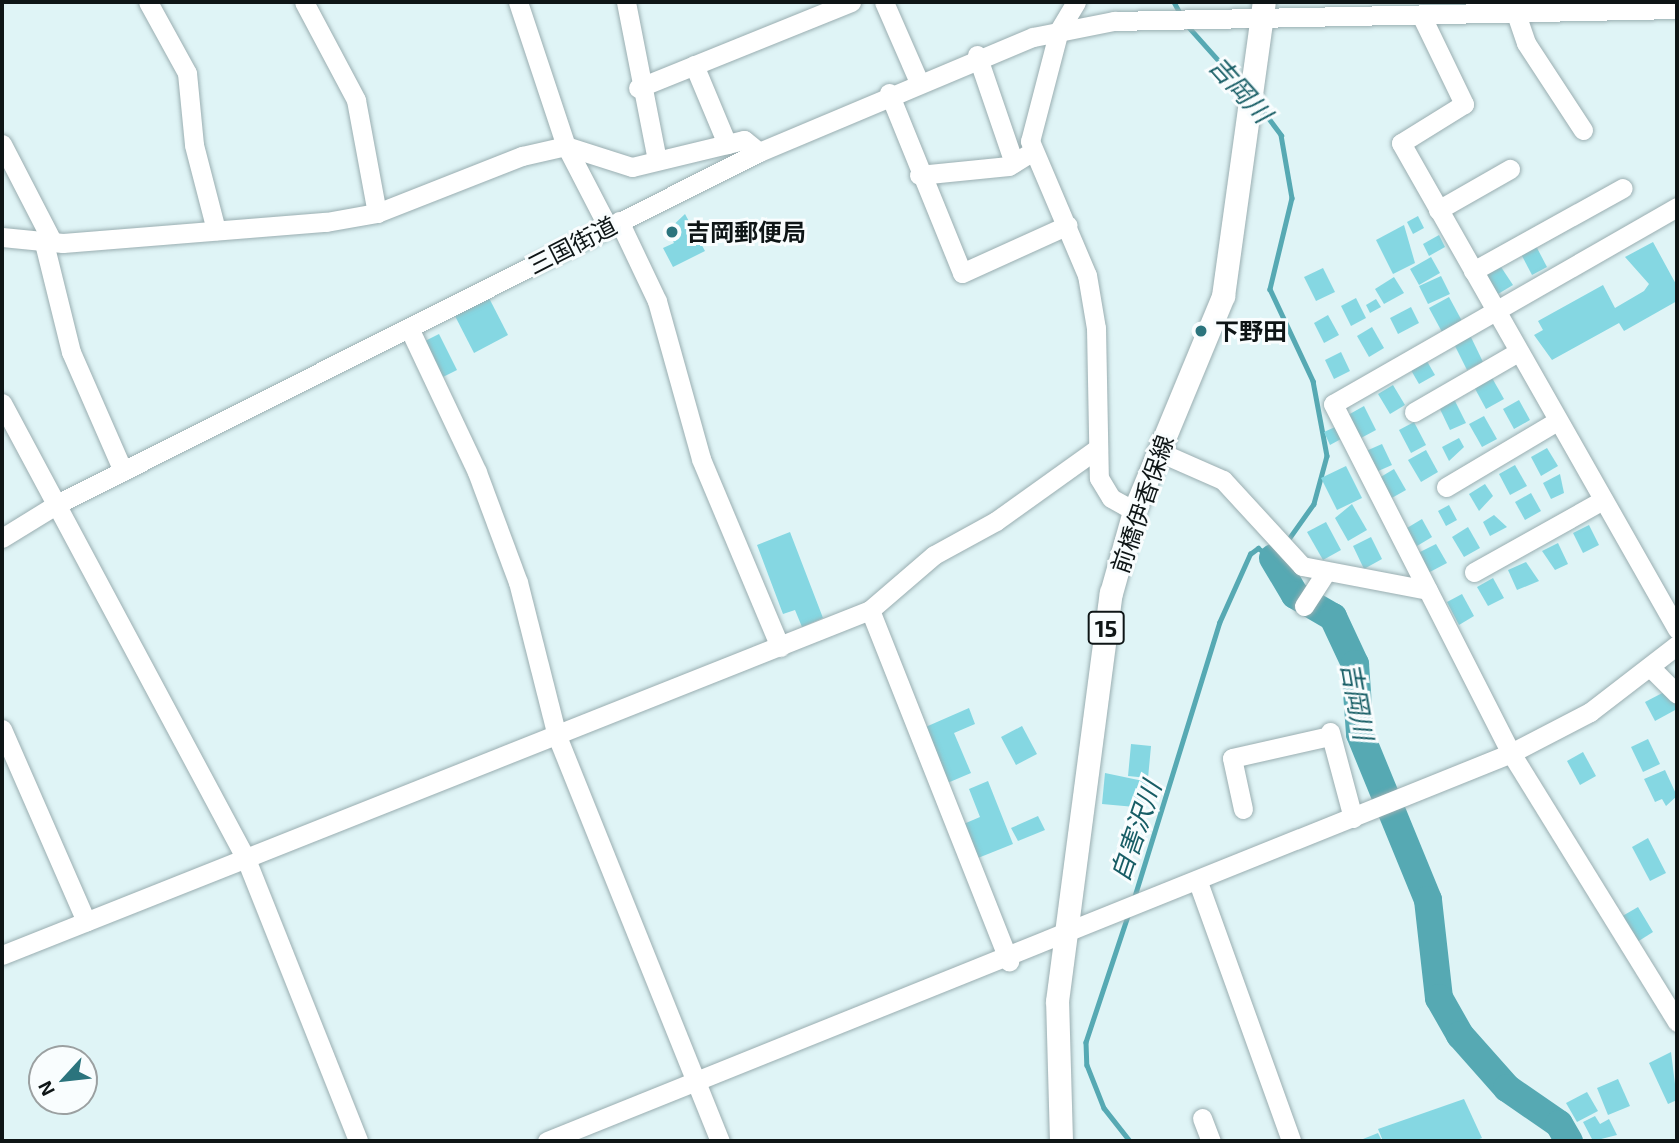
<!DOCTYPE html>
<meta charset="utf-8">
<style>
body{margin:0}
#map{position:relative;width:1679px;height:1143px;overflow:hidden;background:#dff4f6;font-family:"Exo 2","Noto Sans JP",sans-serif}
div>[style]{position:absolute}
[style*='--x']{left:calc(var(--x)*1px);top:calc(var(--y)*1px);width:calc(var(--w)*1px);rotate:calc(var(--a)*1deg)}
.stream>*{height:4.5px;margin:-2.25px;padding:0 2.25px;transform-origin:2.25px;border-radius:2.25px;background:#56a9b3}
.river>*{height:28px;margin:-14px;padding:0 14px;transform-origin:14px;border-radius:14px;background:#56a9b3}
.building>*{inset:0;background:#85d7e2}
.roads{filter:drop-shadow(0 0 2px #9aaeb1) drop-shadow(0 0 2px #9aaeb1)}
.minor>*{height:19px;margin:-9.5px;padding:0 9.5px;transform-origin:9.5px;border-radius:9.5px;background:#fff}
.major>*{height:23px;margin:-11.5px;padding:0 11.5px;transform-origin:11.5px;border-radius:11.5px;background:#fff}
.dots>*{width:19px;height:19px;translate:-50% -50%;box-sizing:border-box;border:4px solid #f9fdfe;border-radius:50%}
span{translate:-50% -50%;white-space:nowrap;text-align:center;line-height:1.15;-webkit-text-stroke:6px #f9fdfe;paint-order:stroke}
.shield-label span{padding:2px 5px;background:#f9fdfe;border:2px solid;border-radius:5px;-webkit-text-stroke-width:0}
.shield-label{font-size:23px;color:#0e1516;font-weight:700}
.poi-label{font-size:24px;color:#0e1516;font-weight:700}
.left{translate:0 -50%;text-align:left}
.street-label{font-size:24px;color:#0e1516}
.water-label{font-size:26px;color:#175d65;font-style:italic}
.frame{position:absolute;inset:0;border:4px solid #0e1516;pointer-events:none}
.north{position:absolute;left:28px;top:1045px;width:70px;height:70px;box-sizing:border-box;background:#f9fdfe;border:2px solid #9ba0a1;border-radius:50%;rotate:243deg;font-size:19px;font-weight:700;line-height:28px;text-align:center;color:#0e1516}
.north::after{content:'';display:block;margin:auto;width:24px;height:32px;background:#2b747d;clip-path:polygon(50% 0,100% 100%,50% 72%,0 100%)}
</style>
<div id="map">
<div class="stream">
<div style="--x:1174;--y:2;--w:13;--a:61"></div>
<div style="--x:1186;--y:24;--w:89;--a:48.2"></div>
<div style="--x:1258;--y:104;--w:39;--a:53"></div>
<div style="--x:1281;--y:135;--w:64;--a:80.1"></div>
<div style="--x:1292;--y:198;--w:94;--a:103.6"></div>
<div style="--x:1270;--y:289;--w:102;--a:64.9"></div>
<div style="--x:1313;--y:381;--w:76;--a:79.4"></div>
<div style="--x:1327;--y:456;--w:50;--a:105.2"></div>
<div style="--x:1314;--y:504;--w:47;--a:125.4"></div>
<div style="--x:1134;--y:898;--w:288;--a:-72.8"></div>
<div style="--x:1219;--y:623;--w:76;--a:-65.8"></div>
<div style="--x:1250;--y:554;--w:10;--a:-37"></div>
<div style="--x:1258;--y:548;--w:18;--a:34"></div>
<div style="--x:1273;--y:558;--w:13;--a:-51"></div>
<div style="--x:1129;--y:913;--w:136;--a:108.4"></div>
<div style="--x:1086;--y:1042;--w:23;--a:88"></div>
<div style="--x:1087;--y:1065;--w:46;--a:68.4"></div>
<div style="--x:1104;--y:1108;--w:42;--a:51.8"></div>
</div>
<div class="river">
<div style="--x:1273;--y:558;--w:43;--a:59.3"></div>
<div style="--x:1295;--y:595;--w:44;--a:30.1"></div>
<div style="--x:1333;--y:617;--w:52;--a:64.9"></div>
<div style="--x:1355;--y:664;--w:70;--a:85.9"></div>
<div style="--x:1360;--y:734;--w:179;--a:67.7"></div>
<div style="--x:1428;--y:900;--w:99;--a:83.6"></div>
<div style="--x:1439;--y:998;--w:43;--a:60.4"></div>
<div style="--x:1460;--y:1035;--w:71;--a:48.4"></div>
<div style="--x:1507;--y:1088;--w:63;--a:34.7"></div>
<div style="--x:1559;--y:1124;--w:20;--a:60"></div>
</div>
<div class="building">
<div style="clip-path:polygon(685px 214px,705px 251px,673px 267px,663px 248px,674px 243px,667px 231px)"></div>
<div style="clip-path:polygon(1418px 216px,1424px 228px,1413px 234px,1407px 222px)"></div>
<div style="clip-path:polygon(1404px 225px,1415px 263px,1393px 274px,1376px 240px)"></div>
<div style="clip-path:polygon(1439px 235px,1445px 247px,1429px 256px,1423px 244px)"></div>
<div style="clip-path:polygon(1653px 242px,1677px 286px,1677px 301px,1624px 331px,1619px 323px,1552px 360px,1534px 335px,1543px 330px,1538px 321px,1603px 285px,1615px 308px,1644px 291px,1649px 284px,1625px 257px)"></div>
<div style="clip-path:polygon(1536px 246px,1547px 267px,1532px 275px,1521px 254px)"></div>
<div style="clip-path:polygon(1431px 257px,1440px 273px,1419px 285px,1410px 269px)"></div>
<div style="clip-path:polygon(1499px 264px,1513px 285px,1498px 294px,1485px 273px)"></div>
<div style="clip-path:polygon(1323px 268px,1335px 292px,1316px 301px,1304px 277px)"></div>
<div style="clip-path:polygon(1441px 276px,1450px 294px,1428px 304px,1419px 286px)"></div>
<div style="clip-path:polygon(1394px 277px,1404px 293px,1384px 304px,1375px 289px)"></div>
<div style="clip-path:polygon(1449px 297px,1462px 321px,1442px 332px,1429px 308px)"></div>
<div style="clip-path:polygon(489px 298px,508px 335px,474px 353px,455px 316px)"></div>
<div style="clip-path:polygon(1356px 298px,1366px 318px,1351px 326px,1341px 306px)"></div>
<div style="clip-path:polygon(1376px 299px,1381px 307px,1370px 313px,1366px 305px)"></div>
<div style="clip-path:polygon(1411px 307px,1419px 323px,1398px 334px,1390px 318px)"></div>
<div style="clip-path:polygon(1328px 315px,1339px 335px,1324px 343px,1314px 323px)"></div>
<div style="clip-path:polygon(1372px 327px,1384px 348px,1369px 357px,1357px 336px)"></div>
<div style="clip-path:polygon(1468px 331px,1483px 362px,1467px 370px,1452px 340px)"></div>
<div style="clip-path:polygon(439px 334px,457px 370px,437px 380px,419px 344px)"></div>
<div style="clip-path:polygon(1341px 352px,1350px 371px,1334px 379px,1325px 360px)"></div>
<div style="clip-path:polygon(1424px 356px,1435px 375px,1419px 384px,1408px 365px)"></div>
<div style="clip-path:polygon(1491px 376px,1504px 399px,1486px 409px,1473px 385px)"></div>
<div style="clip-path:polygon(1393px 385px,1405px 405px,1390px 414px,1378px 394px)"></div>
<div style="clip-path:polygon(1454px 399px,1466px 423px,1450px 430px,1439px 407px)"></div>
<div style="clip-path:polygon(1519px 400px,1530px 420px,1514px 429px,1503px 409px)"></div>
<div style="clip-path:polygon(1364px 406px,1376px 430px,1361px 438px,1348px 415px)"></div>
<div style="clip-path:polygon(1484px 416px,1497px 439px,1482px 447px,1469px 424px)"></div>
<div style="clip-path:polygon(1414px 422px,1426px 445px,1411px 453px,1399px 430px)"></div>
<div style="clip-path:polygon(1335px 427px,1341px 439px,1330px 445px,1324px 432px)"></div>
<div style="clip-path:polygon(1459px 438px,1464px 447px,1449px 461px,1442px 447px)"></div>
<div style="clip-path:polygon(1382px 444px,1392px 465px,1376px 472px,1366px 451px)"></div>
<div style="clip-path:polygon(1547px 448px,1558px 466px,1541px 476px,1531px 457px)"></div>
<div style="clip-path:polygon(1426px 450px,1438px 472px,1421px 482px,1408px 460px)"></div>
<div style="clip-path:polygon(1515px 465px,1527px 486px,1510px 495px,1499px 474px)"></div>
<div style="clip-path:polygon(1346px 466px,1362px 498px,1337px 510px,1321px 478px)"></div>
<div style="clip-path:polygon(1394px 469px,1406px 490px,1390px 499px,1379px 478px)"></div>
<div style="clip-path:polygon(1560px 474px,1564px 493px,1551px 499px,1543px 483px)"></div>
<div style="clip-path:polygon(1485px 484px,1493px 496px,1479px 511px,1469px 494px)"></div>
<div style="clip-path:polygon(1531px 493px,1541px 511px,1525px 520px,1515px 502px)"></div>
<div style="clip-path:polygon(1352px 504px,1367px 530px,1348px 541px,1335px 518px)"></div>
<div style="clip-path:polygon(1449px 505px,1457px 520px,1446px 526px,1438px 511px)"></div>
<div style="clip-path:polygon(1494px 515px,1507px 527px,1490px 536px,1483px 522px)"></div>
<div style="clip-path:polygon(1422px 519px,1432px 537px,1417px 546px,1407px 528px)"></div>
<div style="clip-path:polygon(1326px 522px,1341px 550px,1323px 560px,1307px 532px)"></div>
<div style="clip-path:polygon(1589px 525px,1599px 545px,1583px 553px,1573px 533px)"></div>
<div style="clip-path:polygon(1468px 527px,1480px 548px,1464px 557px,1452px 537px)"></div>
<div style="clip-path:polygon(790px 532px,823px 618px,802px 627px,795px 610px,783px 614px,757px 545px)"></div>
<div style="clip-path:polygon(1371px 537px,1382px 559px,1364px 569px,1353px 546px)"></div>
<div style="clip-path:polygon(1558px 543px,1568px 564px,1555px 570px,1542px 551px)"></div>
<div style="clip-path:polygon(1436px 544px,1447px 563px,1426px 574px,1416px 554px)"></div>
<div style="clip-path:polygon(1526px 562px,1539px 581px,1517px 590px,1508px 570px)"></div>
<div style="clip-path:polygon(1493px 578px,1504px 598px,1488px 606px,1477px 587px)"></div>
<div style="clip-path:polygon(1462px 594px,1474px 616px,1459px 625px,1447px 602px)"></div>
<div style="clip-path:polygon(1670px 689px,1677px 709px,1655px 721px,1645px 702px)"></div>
<div style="clip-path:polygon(969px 708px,975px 724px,954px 733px,971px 773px,945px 784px,921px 729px)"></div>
<div style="clip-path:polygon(1022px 726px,1037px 754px,1016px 765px,1001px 737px)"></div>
<div style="clip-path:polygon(1648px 739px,1660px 764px,1643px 772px,1631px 747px)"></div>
<div style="clip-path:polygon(1131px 744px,1151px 746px,1148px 778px,1128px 776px)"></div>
<div style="clip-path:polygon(1583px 752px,1596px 776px,1580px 785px,1567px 761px)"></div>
<div style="clip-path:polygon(1665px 770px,1677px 796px,1666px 806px,1662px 799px,1655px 802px,1644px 779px)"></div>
<div style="clip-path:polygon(1105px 773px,1148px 782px,1146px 808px,1102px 804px)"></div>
<div style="clip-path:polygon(988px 781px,1013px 844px,973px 860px,959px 826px,980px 817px,969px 789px)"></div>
<div style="clip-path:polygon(1038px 816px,1045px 830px,1018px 841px,1011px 828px)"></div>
<div style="clip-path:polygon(1648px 838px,1666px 873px,1650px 881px,1632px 847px)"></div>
<div style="clip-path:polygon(1638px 907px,1653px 932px,1634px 944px,1619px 918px)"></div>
<div style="clip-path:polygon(1671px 1052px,1677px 1100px,1668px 1104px,1649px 1063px)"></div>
<div style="clip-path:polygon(1618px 1079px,1630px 1106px,1608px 1115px,1597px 1088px)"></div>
<div style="clip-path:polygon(1587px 1092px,1598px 1111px,1577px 1122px,1566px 1103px)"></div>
<div style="clip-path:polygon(1464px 1099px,1482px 1138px,1474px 1141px,1383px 1141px,1378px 1129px)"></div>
<div style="clip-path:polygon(1595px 1116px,1600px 1124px,1609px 1119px,1617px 1135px,1593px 1141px,1583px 1122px)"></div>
<div style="clip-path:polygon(1378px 1133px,1382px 1141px,1358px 1141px)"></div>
</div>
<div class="roads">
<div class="minor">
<div style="--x:148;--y:2;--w:81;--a:61.2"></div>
<div style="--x:187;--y:73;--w:72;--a:84.4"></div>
<div style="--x:194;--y:145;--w:88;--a:75.5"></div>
<div style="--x:304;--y:2;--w:111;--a:62"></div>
<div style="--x:356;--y:100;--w:115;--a:79.5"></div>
<div style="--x:518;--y:2;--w:152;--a:71.6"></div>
<div style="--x:566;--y:146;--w:91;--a:62.6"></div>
<div style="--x:626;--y:2;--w:161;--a:78.9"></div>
<div style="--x:884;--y:2;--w:85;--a:66.4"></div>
<div style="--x:1076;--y:2;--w:33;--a:121"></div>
<div style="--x:1059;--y:30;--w:115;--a:104.6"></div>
<div style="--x:1030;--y:141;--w:146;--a:67"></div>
<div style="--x:1087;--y:275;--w:54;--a:80.4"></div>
<div style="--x:1096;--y:328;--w:150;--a:88.9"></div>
<div style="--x:1099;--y:478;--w:23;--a:59"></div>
<div style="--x:1111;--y:498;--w:26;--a:29"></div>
<div style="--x:1512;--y:2;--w:43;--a:71.1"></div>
<div style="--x:1526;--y:43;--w:104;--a:56.8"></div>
<div style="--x:1421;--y:15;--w:99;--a:64.2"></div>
<div style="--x:1464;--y:104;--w:74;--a:148.2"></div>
<div style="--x:1401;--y:143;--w:559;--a:60.41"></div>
<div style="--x:977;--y:55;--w:114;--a:71.1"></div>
<div style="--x:694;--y:65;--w:86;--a:67.3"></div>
<div style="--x:638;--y:88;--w:230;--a:-22"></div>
<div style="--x:889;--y:93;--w:194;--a:67.9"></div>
<div style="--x:962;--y:273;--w:116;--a:-24.4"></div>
<div style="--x:2;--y:144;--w:109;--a:62.7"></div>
<div style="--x:919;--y:175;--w:90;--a:-5.7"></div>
<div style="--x:1009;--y:166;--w:26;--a:-32"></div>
<div style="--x:1677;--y:207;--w:396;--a:150.2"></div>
<div style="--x:1333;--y:404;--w:392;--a:63"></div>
<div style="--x:1511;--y:753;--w:316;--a:58.3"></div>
<div style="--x:1438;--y:210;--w:83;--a:-29.7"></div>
<div style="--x:619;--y:221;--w:89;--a:64.6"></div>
<div style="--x:657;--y:301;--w:164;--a:74.4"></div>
<div style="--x:701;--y:459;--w:204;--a:67.2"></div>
<div style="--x:2;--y:237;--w:61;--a:5.6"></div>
<div style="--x:63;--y:243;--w:264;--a:-4.6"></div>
<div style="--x:326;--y:222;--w:52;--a:-10"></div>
<div style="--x:377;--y:213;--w:156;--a:-21.5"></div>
<div style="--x:522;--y:156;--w:45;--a:-12.8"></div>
<div style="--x:566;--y:146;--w:69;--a:17.7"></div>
<div style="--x:632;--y:167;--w:115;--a:-13.6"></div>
<div style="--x:744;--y:140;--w:19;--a:39"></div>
<div style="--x:44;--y:243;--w:112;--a:76.1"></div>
<div style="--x:71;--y:352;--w:130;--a:66.4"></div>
<div style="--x:1473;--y:271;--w:171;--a:-29"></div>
<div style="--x:409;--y:328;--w:159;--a:64.7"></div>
<div style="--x:477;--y:472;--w:117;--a:69.6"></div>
<div style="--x:518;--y:582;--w:159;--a:75.8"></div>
<div style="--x:557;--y:736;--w:437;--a:68.1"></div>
<div style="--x:2;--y:403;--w:517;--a:61.85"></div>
<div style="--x:246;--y:859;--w:303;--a:68.3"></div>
<div style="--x:1414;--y:412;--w:120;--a:-30"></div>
<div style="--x:1157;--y:451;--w:72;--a:23.7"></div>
<div style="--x:1223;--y:480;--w:117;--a:47.4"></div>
<div style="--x:1302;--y:566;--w:128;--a:10.8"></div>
<div style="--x:1446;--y:487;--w:129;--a:-30.7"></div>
<div style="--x:2;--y:538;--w:67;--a:-31.6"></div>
<div style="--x:59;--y:503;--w:783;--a:-26.63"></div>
<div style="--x:759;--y:152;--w:297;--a:-22.8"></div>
<div style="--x:1033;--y:37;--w:83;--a:-11.2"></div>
<div style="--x:1114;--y:21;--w:563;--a:-1.22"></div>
<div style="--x:1474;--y:572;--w:148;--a:-29.2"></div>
<div style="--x:1304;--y:606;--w:40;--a:-57.1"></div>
<div style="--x:870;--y:610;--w:378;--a:68.4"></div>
<div style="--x:1650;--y:667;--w:38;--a:45"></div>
<div style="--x:2;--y:729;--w:210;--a:66.4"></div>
<div style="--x:1330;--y:732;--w:89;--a:75"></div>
<div style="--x:1243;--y:809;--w:52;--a:-102.2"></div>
<div style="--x:1232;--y:758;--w:100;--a:-12.7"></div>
<div style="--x:1198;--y:882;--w:275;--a:70.2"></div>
<div style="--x:2;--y:955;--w:934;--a:-21.68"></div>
<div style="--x:870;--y:610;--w:84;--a:-40.7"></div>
<div style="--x:934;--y:555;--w:71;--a:-28.7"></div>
<div style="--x:996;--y:521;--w:125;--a:-35.6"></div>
<div style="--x:1202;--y:1118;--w:25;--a:69"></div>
<div style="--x:547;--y:1141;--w:1039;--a:-21.92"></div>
<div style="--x:1511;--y:753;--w:89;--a:-27.4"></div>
<div style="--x:1590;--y:712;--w:110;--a:-37.6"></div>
</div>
<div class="major">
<div style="--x:1061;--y:1141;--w:140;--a:-91.6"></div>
<div style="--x:1057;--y:1001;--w:412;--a:-82.5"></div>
<div style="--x:1111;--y:593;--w:85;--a:-74.3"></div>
<div style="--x:1134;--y:511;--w:233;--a:-67.5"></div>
<div style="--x:1223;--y:296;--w:297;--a:-82.1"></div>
</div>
</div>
<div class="dots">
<div style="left:672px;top:232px;background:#2b747d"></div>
<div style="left:1201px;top:331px;background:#2b747d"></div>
</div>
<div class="shield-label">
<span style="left:1106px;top:628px">15</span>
</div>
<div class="poi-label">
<span class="left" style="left:686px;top:232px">吉岡郵便局</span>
<span class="left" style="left:1215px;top:331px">下野田</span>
</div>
<div class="street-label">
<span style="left:572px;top:245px;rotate:-27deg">三国街道</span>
<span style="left:1142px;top:504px;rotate:-71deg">前橋伊香保線</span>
</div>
<div class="water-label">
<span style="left:1241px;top:89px;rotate:48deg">吉岡川</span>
<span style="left:1358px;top:701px;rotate:80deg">吉岡川</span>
<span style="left:1135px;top:831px;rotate:-71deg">自害沢川</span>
</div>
<div class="frame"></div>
<div class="north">N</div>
</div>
